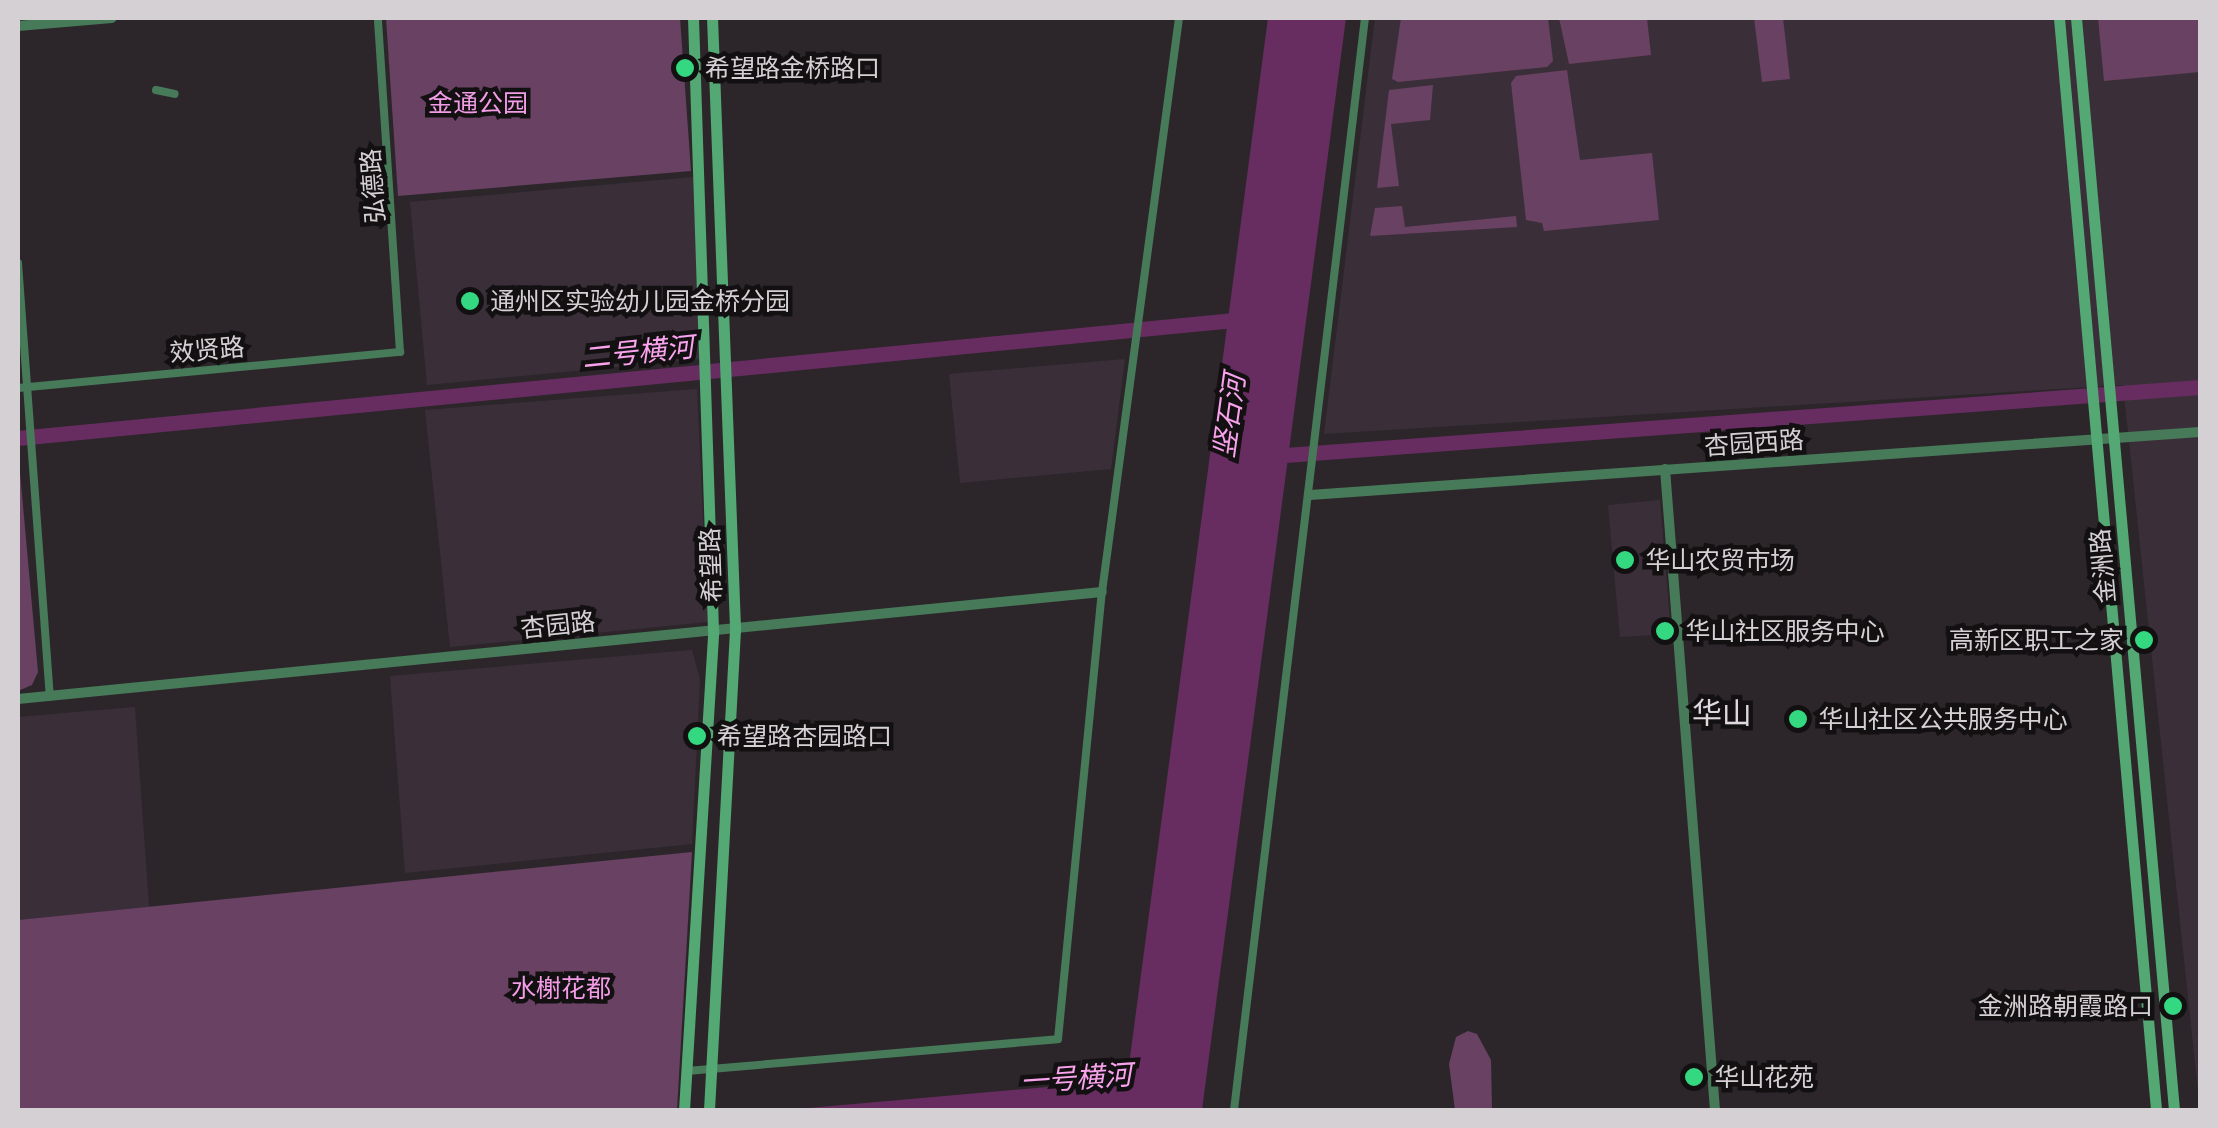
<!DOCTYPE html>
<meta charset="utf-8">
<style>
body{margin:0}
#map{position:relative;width:2218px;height:1128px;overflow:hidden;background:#2c262b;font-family:Raleway,"Noto Sans SC",sans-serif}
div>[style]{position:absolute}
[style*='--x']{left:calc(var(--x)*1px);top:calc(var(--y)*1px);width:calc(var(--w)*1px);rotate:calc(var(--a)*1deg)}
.built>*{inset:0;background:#3a2f38}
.green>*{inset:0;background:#694163}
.water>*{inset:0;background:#672d60}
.river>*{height:15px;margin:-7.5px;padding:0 7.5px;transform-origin:7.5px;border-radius:7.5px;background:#672d60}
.minor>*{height:8px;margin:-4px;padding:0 4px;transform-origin:4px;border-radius:4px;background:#477a59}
.tertiary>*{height:10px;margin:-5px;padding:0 5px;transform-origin:5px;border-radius:5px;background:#477a59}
.secondary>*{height:11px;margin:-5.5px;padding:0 5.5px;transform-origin:5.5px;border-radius:5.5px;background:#53a873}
.dots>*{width:28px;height:28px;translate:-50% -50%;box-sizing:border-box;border:5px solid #131012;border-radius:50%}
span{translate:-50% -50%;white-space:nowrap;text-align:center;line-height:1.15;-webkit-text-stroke:9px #131012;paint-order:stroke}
.poi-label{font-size:25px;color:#d4d0d4}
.left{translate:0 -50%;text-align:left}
.right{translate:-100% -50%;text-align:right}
.park-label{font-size:25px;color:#f39ce6}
.street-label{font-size:25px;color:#d4d0d4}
.water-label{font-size:28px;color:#faa3ed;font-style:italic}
.quarter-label{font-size:30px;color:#e0d8df}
.frame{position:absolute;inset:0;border:20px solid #d4d0d4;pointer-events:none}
</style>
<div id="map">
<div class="built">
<div style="clip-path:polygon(1375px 18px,2200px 18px,2200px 1110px,2123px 385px,1324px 434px)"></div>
<div style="clip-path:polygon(693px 177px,701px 359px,427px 385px,410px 202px)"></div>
<div style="clip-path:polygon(1125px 359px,1111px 469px,960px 483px,949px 374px)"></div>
<div style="clip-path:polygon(697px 389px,708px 622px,450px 647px,425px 410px)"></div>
<div style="clip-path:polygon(1660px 500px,1671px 634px,1620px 637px,1608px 505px)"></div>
<div style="clip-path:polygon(692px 650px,700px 679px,692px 844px,405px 873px,390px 676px)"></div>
<div style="clip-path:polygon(135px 707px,149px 907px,18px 920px,18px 717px)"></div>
</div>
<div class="green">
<div style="clip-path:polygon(386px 18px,680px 18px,691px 171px,398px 196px)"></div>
<div style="clip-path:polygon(1401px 18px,1548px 18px,1553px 61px,1547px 67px,1398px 82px,1392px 79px)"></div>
<div style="clip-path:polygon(1559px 18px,1647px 18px,1651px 55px,1569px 64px)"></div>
<div style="clip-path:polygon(1754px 18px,1783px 18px,1790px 79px,1762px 82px)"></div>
<div style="clip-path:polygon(2098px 18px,2200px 18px,2200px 72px,2104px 81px)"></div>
<div style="clip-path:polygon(1567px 70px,1580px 160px,1652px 153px,1659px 220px,1544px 231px,1542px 223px,1526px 220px,1511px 83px,1516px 76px)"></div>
<div style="clip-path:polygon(1433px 85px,1430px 120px,1391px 124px,1399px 186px,1377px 188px,1389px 90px)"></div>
<div style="clip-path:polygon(1402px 206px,1405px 227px,1516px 216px,1517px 227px,1370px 236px,1375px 208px)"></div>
<div style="clip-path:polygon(18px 450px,38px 672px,32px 685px,18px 691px)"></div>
<div style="clip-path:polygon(692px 852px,677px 1110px,18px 1110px,18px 920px)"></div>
<div style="clip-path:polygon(1468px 1031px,1477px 1034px,1491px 1060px,1492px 1110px,1455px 1110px,1449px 1064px,1456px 1037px)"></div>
</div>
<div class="water">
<div style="clip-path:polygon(1268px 18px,1346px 18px,1202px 1110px,786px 1110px,1127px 1080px)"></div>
</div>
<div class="river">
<div style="--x:18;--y:438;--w:1232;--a:-5.54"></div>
<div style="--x:1272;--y:456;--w:931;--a:-4.25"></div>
</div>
<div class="minor">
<div style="--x:156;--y:90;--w:19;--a:12"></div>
<div style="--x:18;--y:263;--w:434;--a:85.8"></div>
<div style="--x:18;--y:388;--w:384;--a:-5.4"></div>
<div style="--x:400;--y:352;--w:335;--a:-93.8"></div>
<div style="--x:687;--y:1071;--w:372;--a:-4.9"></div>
<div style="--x:1058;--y:1039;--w:449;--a:-84.4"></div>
<div style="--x:1102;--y:592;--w:579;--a:-82.36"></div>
<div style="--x:1234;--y:1110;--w:1100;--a:-83.16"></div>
</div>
<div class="tertiary">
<div style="--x:18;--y:26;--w:94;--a:-4.9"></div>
<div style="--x:1665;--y:469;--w:643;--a:85.54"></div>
<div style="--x:1310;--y:495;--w:892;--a:-4.05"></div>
<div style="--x:18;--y:699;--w:1089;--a:-5.64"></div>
</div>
<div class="secondary">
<div style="--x:2059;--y:18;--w:1096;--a:84.92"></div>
<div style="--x:2076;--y:18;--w:1096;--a:84.87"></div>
<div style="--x:684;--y:1110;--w:481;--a:-86.5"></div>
<div style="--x:713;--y:630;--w:612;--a:-91.87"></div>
<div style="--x:709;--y:1110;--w:484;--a:-86.9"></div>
<div style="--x:735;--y:627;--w:609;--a:-92.16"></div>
</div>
<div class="dots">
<div style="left:685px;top:68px;background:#34d881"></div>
<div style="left:470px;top:301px;background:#34d881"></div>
<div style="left:1625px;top:560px;background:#34d881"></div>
<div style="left:1665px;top:631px;background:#34d881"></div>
<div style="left:2144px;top:640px;background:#34d881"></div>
<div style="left:1798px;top:719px;background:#34d881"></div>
<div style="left:697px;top:736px;background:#34d881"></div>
<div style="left:2173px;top:1006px;background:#34d881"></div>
<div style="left:1694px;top:1077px;background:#34d881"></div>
</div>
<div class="poi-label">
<span class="left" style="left:705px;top:68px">希望路金桥路口</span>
<span class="left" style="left:490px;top:301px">通州区实验幼儿园金桥分园</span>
<span class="left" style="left:1645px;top:560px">华山农贸市场</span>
<span class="left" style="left:1685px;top:631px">华山社区服务中心</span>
<span class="right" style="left:2124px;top:640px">高新区职工之家</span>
<span class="left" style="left:1818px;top:719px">华山社区公共服务中心</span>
<span class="left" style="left:717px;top:736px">希望路杏园路口</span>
<span class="right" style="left:2153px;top:1006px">金洲路朝霞路口</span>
<span class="left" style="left:1714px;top:1077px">华山花苑</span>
</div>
<div class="park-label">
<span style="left:478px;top:103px">金通公园</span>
<span style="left:561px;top:988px">水榭花都</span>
</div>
<div class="street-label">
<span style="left:373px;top:186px;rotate:-94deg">弘德路</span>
<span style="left:207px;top:350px;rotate:-5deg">效贤路</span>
<span style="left:1754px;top:443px;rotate:-4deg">杏园西路</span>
<span style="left:711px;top:565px;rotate:-92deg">希望路</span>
<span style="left:2103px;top:566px;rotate:-95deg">金洲路</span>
<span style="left:558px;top:625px;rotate:-6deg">杏园路</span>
</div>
<div class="water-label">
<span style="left:638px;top:353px;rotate:-6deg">二号横河</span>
<span style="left:1230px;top:416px;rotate:-82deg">竖石河</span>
<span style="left:1076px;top:1079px;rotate:-4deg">一号横河</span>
</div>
<div class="quarter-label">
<span style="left:1722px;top:714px">华山</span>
</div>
<div class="frame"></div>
</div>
